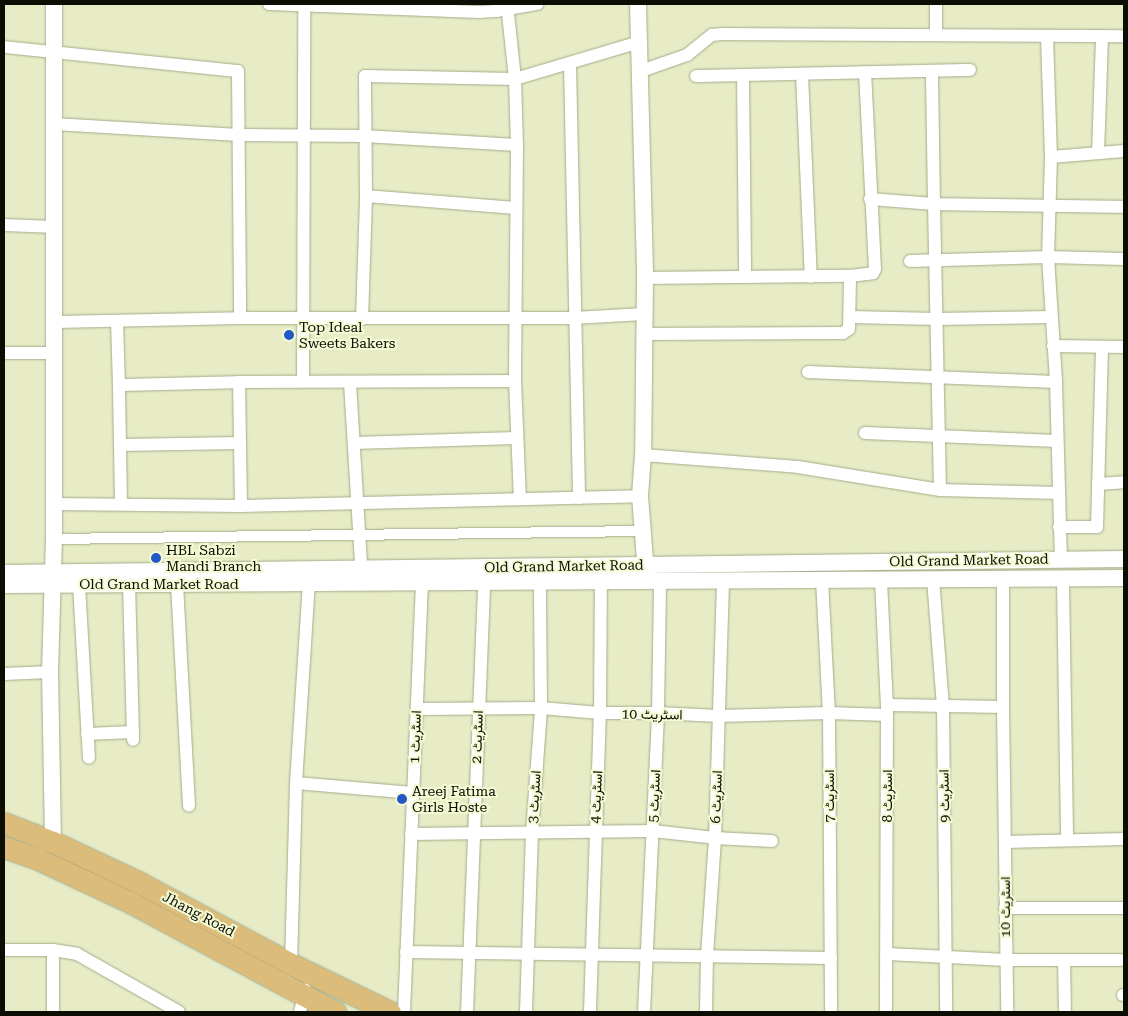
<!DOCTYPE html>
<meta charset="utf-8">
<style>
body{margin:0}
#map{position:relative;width:1128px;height:1016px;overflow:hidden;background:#e7ecc7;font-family:"Roboto Serif",Vazirmatn,serif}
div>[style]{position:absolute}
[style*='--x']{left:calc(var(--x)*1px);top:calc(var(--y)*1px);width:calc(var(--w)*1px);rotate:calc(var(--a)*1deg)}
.roads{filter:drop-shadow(0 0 1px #a5ab88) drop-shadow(0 0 1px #a5ab88)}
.pedestrian>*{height:10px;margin:-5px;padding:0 5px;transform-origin:5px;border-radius:5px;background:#fff}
.minor>*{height:12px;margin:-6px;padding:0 6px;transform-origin:6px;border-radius:6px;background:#fff}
.tertiary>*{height:16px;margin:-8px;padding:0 8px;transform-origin:8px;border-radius:8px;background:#fff}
.trunk>*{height:21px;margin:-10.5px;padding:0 10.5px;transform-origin:10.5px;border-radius:10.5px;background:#dcbc7a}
.dots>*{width:14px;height:14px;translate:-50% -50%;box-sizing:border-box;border:2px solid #f4fad4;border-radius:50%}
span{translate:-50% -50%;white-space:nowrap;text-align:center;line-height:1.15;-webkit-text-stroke:4px #f4fad4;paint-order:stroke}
.poi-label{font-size:14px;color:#0c0d03}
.left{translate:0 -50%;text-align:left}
.street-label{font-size:14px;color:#0c0d03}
.frame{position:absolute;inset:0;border:5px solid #0c0d03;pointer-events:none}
</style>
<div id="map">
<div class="roads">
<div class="pedestrian">
<div style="--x:54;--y:539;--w:588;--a:-0.78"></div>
</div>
<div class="minor">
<div style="--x:269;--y:4;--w:210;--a:2.2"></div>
<div style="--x:479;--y:12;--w:17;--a:-3"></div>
<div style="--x:496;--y:11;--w:42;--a:-9.7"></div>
<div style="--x:507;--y:4;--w:75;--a:83.9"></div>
<div style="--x:515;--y:79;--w:66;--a:88.3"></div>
<div style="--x:517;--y:145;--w:236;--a:90.5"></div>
<div style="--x:515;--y:381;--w:118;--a:87.6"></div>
<div style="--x:936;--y:35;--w:31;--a:-90"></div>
<div style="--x:1047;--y:36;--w:121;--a:88.1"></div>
<div style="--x:1051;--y:157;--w:100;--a:91.7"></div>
<div style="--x:1048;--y:257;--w:125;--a:86.3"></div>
<div style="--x:1056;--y:382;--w:177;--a:88.4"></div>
<div style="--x:4;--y:47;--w:235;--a:5.9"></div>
<div style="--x:238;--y:71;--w:247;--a:89.5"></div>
<div style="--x:570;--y:64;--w:434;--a:88.8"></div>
<div style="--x:641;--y:71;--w:49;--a:-19.2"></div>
<div style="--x:687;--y:55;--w:32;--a:-39"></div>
<div style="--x:712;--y:35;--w:10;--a:-6"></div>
<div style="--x:722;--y:34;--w:402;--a:0.3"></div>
<div style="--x:802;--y:74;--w:203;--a:87.5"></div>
<div style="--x:743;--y:75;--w:202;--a:89.4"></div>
<div style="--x:696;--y:76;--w:274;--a:-1.3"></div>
<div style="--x:54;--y:124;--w:185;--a:3.4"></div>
<div style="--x:239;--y:135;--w:125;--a:0.5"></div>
<div style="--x:364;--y:136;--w:153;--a:3.4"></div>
<div style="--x:1098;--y:153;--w:117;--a:-88"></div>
<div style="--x:1051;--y:157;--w:73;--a:-4.7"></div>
<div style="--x:366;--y:196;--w:150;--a:4.6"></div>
<div style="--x:870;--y:199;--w:64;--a:4.5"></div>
<div style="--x:934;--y:204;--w:132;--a:-90.9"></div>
<div style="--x:4;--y:225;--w:51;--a:2.2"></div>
<div style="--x:910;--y:261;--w:138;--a:-1.7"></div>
<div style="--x:1048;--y:257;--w:76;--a:1.5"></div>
<div style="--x:645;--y:278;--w:205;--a:-0.6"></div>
<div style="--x:850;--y:276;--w:23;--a:-7"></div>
<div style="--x:873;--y:273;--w:4;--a:-63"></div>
<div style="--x:875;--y:269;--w:197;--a:-92.9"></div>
<div style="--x:850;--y:317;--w:87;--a:1.3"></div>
<div style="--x:937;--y:319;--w:114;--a:-1"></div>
<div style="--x:362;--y:319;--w:123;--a:-88.1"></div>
<div style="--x:366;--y:196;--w:120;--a:-90.5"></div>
<div style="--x:365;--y:76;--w:150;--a:1.1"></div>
<div style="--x:515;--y:79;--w:130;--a:-16.5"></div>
<div style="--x:55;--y:322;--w:185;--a:-1.2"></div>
<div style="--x:240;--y:318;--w:334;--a:0"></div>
<div style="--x:574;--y:318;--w:70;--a:-3.3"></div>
<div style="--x:117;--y:322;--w:63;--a:88.2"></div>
<div style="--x:644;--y:334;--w:199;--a:-0.3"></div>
<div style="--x:843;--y:333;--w:7;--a:-34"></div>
<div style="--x:849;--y:329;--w:53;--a:-88.9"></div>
<div style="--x:1053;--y:346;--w:71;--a:0.8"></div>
<div style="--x:4;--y:353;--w:51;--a:0"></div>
<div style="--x:808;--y:372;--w:248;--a:2.3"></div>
<div style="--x:303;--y:381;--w:377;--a:-89.8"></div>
<div style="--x:350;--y:383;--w:195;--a:86.5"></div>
<div style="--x:865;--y:433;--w:192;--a:2.4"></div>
<div style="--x:354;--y:443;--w:162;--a:-1.8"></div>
<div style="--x:120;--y:445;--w:120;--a:-1"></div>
<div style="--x:643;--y:455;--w:155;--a:4.4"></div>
<div style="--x:798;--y:467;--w:144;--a:9.2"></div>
<div style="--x:940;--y:490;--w:286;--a:-91.2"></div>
<div style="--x:934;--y:204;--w:190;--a:0.9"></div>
<div style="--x:1098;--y:484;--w:26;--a:-4"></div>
<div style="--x:940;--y:490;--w:119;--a:1.4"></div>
<div style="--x:121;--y:503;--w:118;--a:-91"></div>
<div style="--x:119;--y:385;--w:120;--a:-1.4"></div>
<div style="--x:54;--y:504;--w:187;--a:0.6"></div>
<div style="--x:241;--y:506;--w:399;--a:-1.4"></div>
<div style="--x:241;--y:506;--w:124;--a:-90.9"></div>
<div style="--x:239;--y:382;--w:276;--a:-0.2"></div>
<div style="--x:1059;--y:527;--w:38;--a:0"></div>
<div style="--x:1097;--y:527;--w:180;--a:-88.4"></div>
<div style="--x:933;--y:579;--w:126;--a:85.5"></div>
<div style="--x:943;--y:705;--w:307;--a:89.4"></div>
<div style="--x:1063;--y:579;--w:261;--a:89.1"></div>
<div style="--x:822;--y:580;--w:133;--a:87"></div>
<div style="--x:829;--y:713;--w:299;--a:89.6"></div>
<div style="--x:881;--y:580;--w:125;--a:87.3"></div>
<div style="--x:887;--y:705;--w:307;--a:90.2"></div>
<div style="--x:129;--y:584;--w:156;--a:88.5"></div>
<div style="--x:177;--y:584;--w:222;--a:86.9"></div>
<div style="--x:79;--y:585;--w:173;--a:86.7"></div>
<div style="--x:4;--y:674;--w:46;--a:-2.5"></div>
<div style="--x:887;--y:705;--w:116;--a:1"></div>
<div style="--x:1003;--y:707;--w:305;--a:89.2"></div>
<div style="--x:1003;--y:707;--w:128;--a:-90"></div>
<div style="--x:417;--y:709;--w:124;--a:-0.5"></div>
<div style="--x:541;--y:708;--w:59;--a:4.8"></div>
<div style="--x:600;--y:713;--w:58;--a:0"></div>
<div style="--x:658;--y:713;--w:61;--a:2.8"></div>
<div style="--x:719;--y:716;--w:110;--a:-1.6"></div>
<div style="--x:829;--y:713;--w:58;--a:2"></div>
<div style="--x:87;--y:734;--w:46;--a:-2.5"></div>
<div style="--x:296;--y:783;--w:117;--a:4.9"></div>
<div style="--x:411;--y:834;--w:242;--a:-0.7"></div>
<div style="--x:653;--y:831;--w:62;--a:6.4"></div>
<div style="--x:715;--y:838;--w:57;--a:3"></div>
<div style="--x:1005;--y:842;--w:119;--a:-1.4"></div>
<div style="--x:1005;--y:908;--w:119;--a:0"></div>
<div style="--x:4;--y:950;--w:49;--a:0"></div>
<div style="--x:53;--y:950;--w:24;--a:9"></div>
<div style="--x:77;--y:954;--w:117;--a:29.6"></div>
<div style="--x:406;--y:952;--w:425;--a:0.8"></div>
<div style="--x:888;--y:954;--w:118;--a:2.9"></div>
<div style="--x:1006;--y:960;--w:114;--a:0"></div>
<div style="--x:1064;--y:960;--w:52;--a:88.9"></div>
<div style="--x:291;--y:964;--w:181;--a:-88.4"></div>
<div style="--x:296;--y:783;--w:200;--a:-86.3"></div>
<div style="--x:1123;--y:995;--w:1;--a:0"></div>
<div style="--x:53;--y:1012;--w:62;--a:-90"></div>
<div style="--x:300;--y:1012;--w:23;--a:-77"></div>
<div style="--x:404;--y:1012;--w:430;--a:-87.6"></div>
<div style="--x:467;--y:1012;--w:430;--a:-87.7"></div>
<div style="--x:526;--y:1012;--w:180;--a:-88.1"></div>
<div style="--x:532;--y:832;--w:124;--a:-85.8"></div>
<div style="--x:541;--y:708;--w:126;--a:-90.5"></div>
<div style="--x:590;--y:1012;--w:299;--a:-88.1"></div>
<div style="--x:600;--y:713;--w:132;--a:-89.6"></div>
<div style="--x:644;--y:1012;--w:299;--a:-87.3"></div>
<div style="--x:658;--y:713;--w:133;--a:-89.1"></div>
<div style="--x:706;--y:1012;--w:56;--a:-89"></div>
<div style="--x:707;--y:956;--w:118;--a:-86.1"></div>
<div style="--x:715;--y:838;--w:257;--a:-88.2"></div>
</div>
<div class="tertiary">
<div style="--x:638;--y:4;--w:274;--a:88.5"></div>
<div style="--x:645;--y:278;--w:177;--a:90.6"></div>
<div style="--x:643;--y:455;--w:41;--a:94.2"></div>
<div style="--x:640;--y:496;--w:77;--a:85.5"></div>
<div style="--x:4;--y:573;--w:1120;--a:-0.72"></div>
<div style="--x:4;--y:585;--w:1120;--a:-0.36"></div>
<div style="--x:53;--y:842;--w:170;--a:-91"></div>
<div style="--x:50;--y:672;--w:133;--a:-88.3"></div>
<div style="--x:54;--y:539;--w:535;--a:-90"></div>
</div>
<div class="trunk">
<div style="--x:4;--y:823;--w:53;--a:21.2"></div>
<div style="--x:53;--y:842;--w:96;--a:25.2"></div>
<div style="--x:140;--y:883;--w:171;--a:28.2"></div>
<div style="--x:291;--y:964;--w:110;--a:25.9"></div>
<div style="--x:4;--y:847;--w:36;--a:19"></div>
<div style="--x:38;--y:859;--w:102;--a:25.1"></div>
<div style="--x:130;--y:902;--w:233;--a:28.2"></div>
</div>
</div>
<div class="dots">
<div style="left:289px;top:335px;background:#2359c6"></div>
<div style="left:156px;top:558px;background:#2359c6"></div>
<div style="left:402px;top:799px;background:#2359c6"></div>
</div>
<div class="poi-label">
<span class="left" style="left:299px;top:335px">Top Ideal<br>Sweets Bakers</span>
<span class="left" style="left:166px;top:558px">HBL Sabzi<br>Mandi Branch</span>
<span class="left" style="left:412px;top:799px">Areej Fatima<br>Girls Hoste</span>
</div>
<div class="street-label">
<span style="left:969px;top:560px;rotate:-1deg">Old Grand Market Road</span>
<span style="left:564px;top:566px;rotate:-1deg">Old Grand Market Road</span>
<span style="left:159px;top:584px">Old Grand Market Road</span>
<span style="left:652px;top:714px;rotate:1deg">اسٹریٹ 10</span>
<span style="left:415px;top:737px;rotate:-88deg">اسٹریٹ 1</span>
<span style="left:477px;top:737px;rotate:-88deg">اسٹریٹ 2</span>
<span style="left:654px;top:796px;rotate:-87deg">اسٹریٹ 5</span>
<span style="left:829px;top:796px;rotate:-90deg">اسٹریٹ 7</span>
<span style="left:887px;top:796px;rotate:-90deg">اسٹریٹ 8</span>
<span style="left:944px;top:796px;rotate:-91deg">اسٹریٹ 9</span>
<span style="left:534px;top:797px;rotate:-86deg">اسٹریٹ 3</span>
<span style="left:596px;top:797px;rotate:-87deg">اسٹریٹ 4</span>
<span style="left:716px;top:797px;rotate:-88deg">اسٹریٹ 6</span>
<span style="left:1005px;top:907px;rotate:-90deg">اسٹریٹ 10</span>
<span style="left:199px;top:914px;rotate:28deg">Jhang Road</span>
</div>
<div class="frame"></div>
</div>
